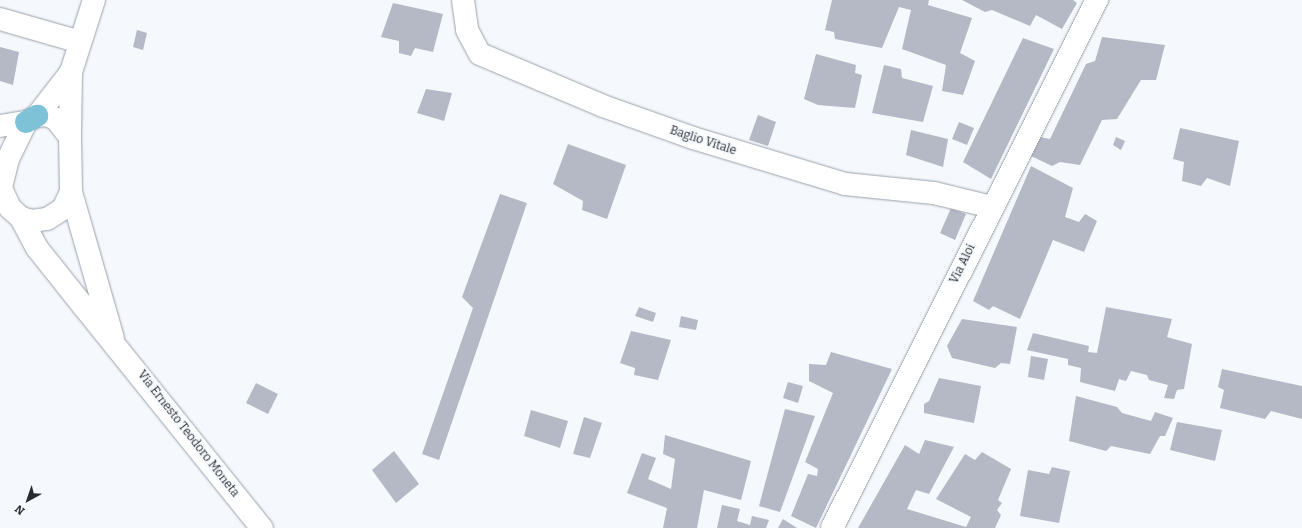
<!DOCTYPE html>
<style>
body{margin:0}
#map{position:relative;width:1302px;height:528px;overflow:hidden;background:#f5f9fd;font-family:Bitter,serif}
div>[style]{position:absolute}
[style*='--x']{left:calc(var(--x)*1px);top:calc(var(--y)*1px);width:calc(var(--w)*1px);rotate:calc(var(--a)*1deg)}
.building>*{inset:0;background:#b5b8c5}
.roads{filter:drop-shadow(0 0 1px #98a1ab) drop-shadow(0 0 1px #98a1ab)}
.minor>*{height:22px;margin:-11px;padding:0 11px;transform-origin:11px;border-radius:11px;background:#fff}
.major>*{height:22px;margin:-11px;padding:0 11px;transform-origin:11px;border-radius:11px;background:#7dc2d7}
span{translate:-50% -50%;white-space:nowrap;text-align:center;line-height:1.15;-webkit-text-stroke:3.5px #f5f9fd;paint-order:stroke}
.street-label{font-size:12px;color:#282c30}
.north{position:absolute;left:8px;top:480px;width:40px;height:40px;-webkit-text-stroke:3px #f5f9fd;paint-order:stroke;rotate:220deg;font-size:11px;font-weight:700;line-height:16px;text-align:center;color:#282c30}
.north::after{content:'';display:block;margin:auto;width:14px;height:18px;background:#282c30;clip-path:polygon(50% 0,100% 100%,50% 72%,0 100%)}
</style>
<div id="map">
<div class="building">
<div style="clip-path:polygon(832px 0,929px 0,928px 5px,972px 18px,960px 53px,975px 61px,963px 95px,942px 91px,946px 65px,902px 49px,911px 10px,899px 7px,882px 48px,835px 39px,834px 32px,825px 30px)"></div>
<div style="clip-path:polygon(962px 0,1073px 0,1077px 3px,1062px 29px,1036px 15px,1030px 26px,992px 10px,985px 12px)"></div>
<div style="clip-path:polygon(393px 3px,443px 14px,433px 52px,415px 48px,411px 56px,399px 53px,399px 41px,381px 37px)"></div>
<div style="clip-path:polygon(137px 30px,147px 33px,143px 50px,133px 47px)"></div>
<div style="clip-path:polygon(1102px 37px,1165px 45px,1156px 80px,1141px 80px,1117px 119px,1102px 120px,1080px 165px,1060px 162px,1052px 166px,1031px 156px,1040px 137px,1050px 139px,1086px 64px,1095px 61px)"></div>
<div style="clip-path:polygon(1023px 38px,1054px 49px,991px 179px,963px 162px)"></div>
<div style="clip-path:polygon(0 47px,19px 52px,13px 85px,0 81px)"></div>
<div style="clip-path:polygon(816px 54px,856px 65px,855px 73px,862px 75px,855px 108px,818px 105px,804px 99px)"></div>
<div style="clip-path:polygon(884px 65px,901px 69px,902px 78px,933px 86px,923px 122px,872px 113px)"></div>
<div style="clip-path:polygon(426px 89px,452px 93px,444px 121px,417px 113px)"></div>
<div style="clip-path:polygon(758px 115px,776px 122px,768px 146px,749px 140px)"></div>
<div style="clip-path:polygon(959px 122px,974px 128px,967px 145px,952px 139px)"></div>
<div style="clip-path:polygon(1180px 128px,1239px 141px,1230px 186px,1207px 178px,1201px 186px,1182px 181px,1184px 162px,1173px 159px)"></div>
<div style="clip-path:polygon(911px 130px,948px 139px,943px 167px,906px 155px)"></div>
<div style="clip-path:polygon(1116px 137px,1125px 141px,1121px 150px,1113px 145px)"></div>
<div style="clip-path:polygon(568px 144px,626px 165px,607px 219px,582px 210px,583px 201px,553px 184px)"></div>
<div style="clip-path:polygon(1031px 166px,1073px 188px,1065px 217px,1079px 222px,1085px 214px,1097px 221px,1084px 252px,1053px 240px,1020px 319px,993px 306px,989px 310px,973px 301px)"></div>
<div style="clip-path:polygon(500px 194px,527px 203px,439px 460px,422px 454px,473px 308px,462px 297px)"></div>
<div style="clip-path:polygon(951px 208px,966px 214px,955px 240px,940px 233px)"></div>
<div style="clip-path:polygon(639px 307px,656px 313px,653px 322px,635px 316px)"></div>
<div style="clip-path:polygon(1106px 307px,1172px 319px,1167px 337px,1192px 344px,1184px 389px,1177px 390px,1174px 399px,1164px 398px,1168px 385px,1149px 380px,1147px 375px,1131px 371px,1126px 381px,1119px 379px,1115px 391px,1080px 382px,1081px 368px,1068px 365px,1068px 359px,1027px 350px,1033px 333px,1089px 346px,1088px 352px,1097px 353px)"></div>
<div style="clip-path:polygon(681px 316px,698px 320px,696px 330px,679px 327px)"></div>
<div style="clip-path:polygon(962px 319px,1017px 327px,1010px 364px,1001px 363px,995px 368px,952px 358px,947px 346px)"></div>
<div style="clip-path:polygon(631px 331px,671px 340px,658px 380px,634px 375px,635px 368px,620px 363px)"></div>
<div style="clip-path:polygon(831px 352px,892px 369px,816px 528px,791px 516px,808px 474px,817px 476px,818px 469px,805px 462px,833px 393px,809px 381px,809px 364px,826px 365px)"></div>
<div style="clip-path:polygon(1031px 356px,1048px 359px,1044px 380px,1028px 377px)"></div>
<div style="clip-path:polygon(1222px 369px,1302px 386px,1302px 419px,1271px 411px,1265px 419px,1220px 408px,1224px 390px,1218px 387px)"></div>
<div style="clip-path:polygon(939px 378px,981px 386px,974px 423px,924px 413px,924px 404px,929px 401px)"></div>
<div style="clip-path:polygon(788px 382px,803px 386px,798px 403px,783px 398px)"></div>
<div style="clip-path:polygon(256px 383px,278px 394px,268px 414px,246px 403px)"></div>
<div style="clip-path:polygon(1076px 396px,1117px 407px,1122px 413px,1151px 421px,1155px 412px,1173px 418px,1165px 436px,1160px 436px,1150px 454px,1111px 446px,1106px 451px,1069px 441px)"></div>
<div style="clip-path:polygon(785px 409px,815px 416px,780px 512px,759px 506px)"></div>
<div style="clip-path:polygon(531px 410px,568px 421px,560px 448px,524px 436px)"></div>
<div style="clip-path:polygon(584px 417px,602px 423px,590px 458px,573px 454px)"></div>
<div style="clip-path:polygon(1177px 422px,1222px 430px,1215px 461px,1170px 450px)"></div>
<div style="clip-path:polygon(665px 435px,751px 461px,741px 500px,704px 490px,697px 528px,663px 528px,667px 508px,627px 493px,642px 453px,656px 458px,648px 479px,671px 489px,675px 459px,663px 454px)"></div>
<div style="clip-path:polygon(925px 440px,954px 447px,929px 494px,916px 490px,907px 509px,966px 527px,971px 517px,936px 499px,965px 454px,975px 460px,982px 452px,1011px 469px,998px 500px,1002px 503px,997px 510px,1001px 515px,995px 528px,858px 528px,905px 445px,919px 454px)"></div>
<div style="clip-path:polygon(394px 451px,419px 484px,396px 503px,372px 470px)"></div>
<div style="clip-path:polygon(1052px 467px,1070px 471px,1059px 523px,1020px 516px,1028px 470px,1049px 474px)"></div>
<div style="clip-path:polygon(722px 505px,740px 509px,737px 521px,750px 525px,752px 516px,769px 520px,766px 528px,717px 528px)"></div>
<div style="clip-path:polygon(783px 519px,797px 528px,778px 528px)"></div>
</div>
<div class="roads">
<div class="minor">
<div style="--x:463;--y:0;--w:30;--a:82"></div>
<div style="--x:467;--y:30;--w:27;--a:62"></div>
<div style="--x:480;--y:54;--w:134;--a:22.9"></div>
<div style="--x:603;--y:106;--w:96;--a:19.6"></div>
<div style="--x:693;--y:138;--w:159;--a:16.8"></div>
<div style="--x:845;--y:184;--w:89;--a:5.8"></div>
<div style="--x:934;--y:193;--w:60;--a:13.6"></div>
<div style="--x:0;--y:19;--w:83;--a:16"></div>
<div style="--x:37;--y:116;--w:56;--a:-52.3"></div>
<div style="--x:26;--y:122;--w:41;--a:115.9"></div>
<div style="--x:8;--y:159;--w:30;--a:104"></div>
<div style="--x:1;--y:188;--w:22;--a:66"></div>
<div style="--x:10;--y:208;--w:15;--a:42"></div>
<div style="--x:21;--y:218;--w:11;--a:15"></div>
<div style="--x:32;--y:221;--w:15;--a:-8"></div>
<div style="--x:47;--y:219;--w:19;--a:-32"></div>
<div style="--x:63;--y:209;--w:19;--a:-65"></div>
<div style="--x:71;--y:192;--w:55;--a:-91"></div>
<div style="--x:70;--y:137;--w:23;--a:-128"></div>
<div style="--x:56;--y:119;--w:11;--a:-158"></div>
<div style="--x:46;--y:115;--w:9;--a:174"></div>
<div style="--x:0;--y:126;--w:26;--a:-9"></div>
<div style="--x:70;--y:137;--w:65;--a:-89.1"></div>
<div style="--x:71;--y:72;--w:76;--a:-72.3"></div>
<div style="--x:71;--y:192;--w:152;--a:74"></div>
<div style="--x:21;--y:218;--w:34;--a:62"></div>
<div style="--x:37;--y:248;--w:75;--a:51.5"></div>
<div style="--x:84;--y:307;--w:284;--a:51.2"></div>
<div style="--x:832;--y:528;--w:591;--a:-63.35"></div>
</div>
<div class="major">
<div style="--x:26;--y:122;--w:13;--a:-29"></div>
</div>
</div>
<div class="street-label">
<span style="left:703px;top:141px;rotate:18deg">Baglio Vitale</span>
<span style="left:963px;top:264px;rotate:-64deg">Via Aloi</span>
<span style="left:188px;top:434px;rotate:52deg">Via Ernesto Teodoro Moneta</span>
</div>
<div class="north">N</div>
</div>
